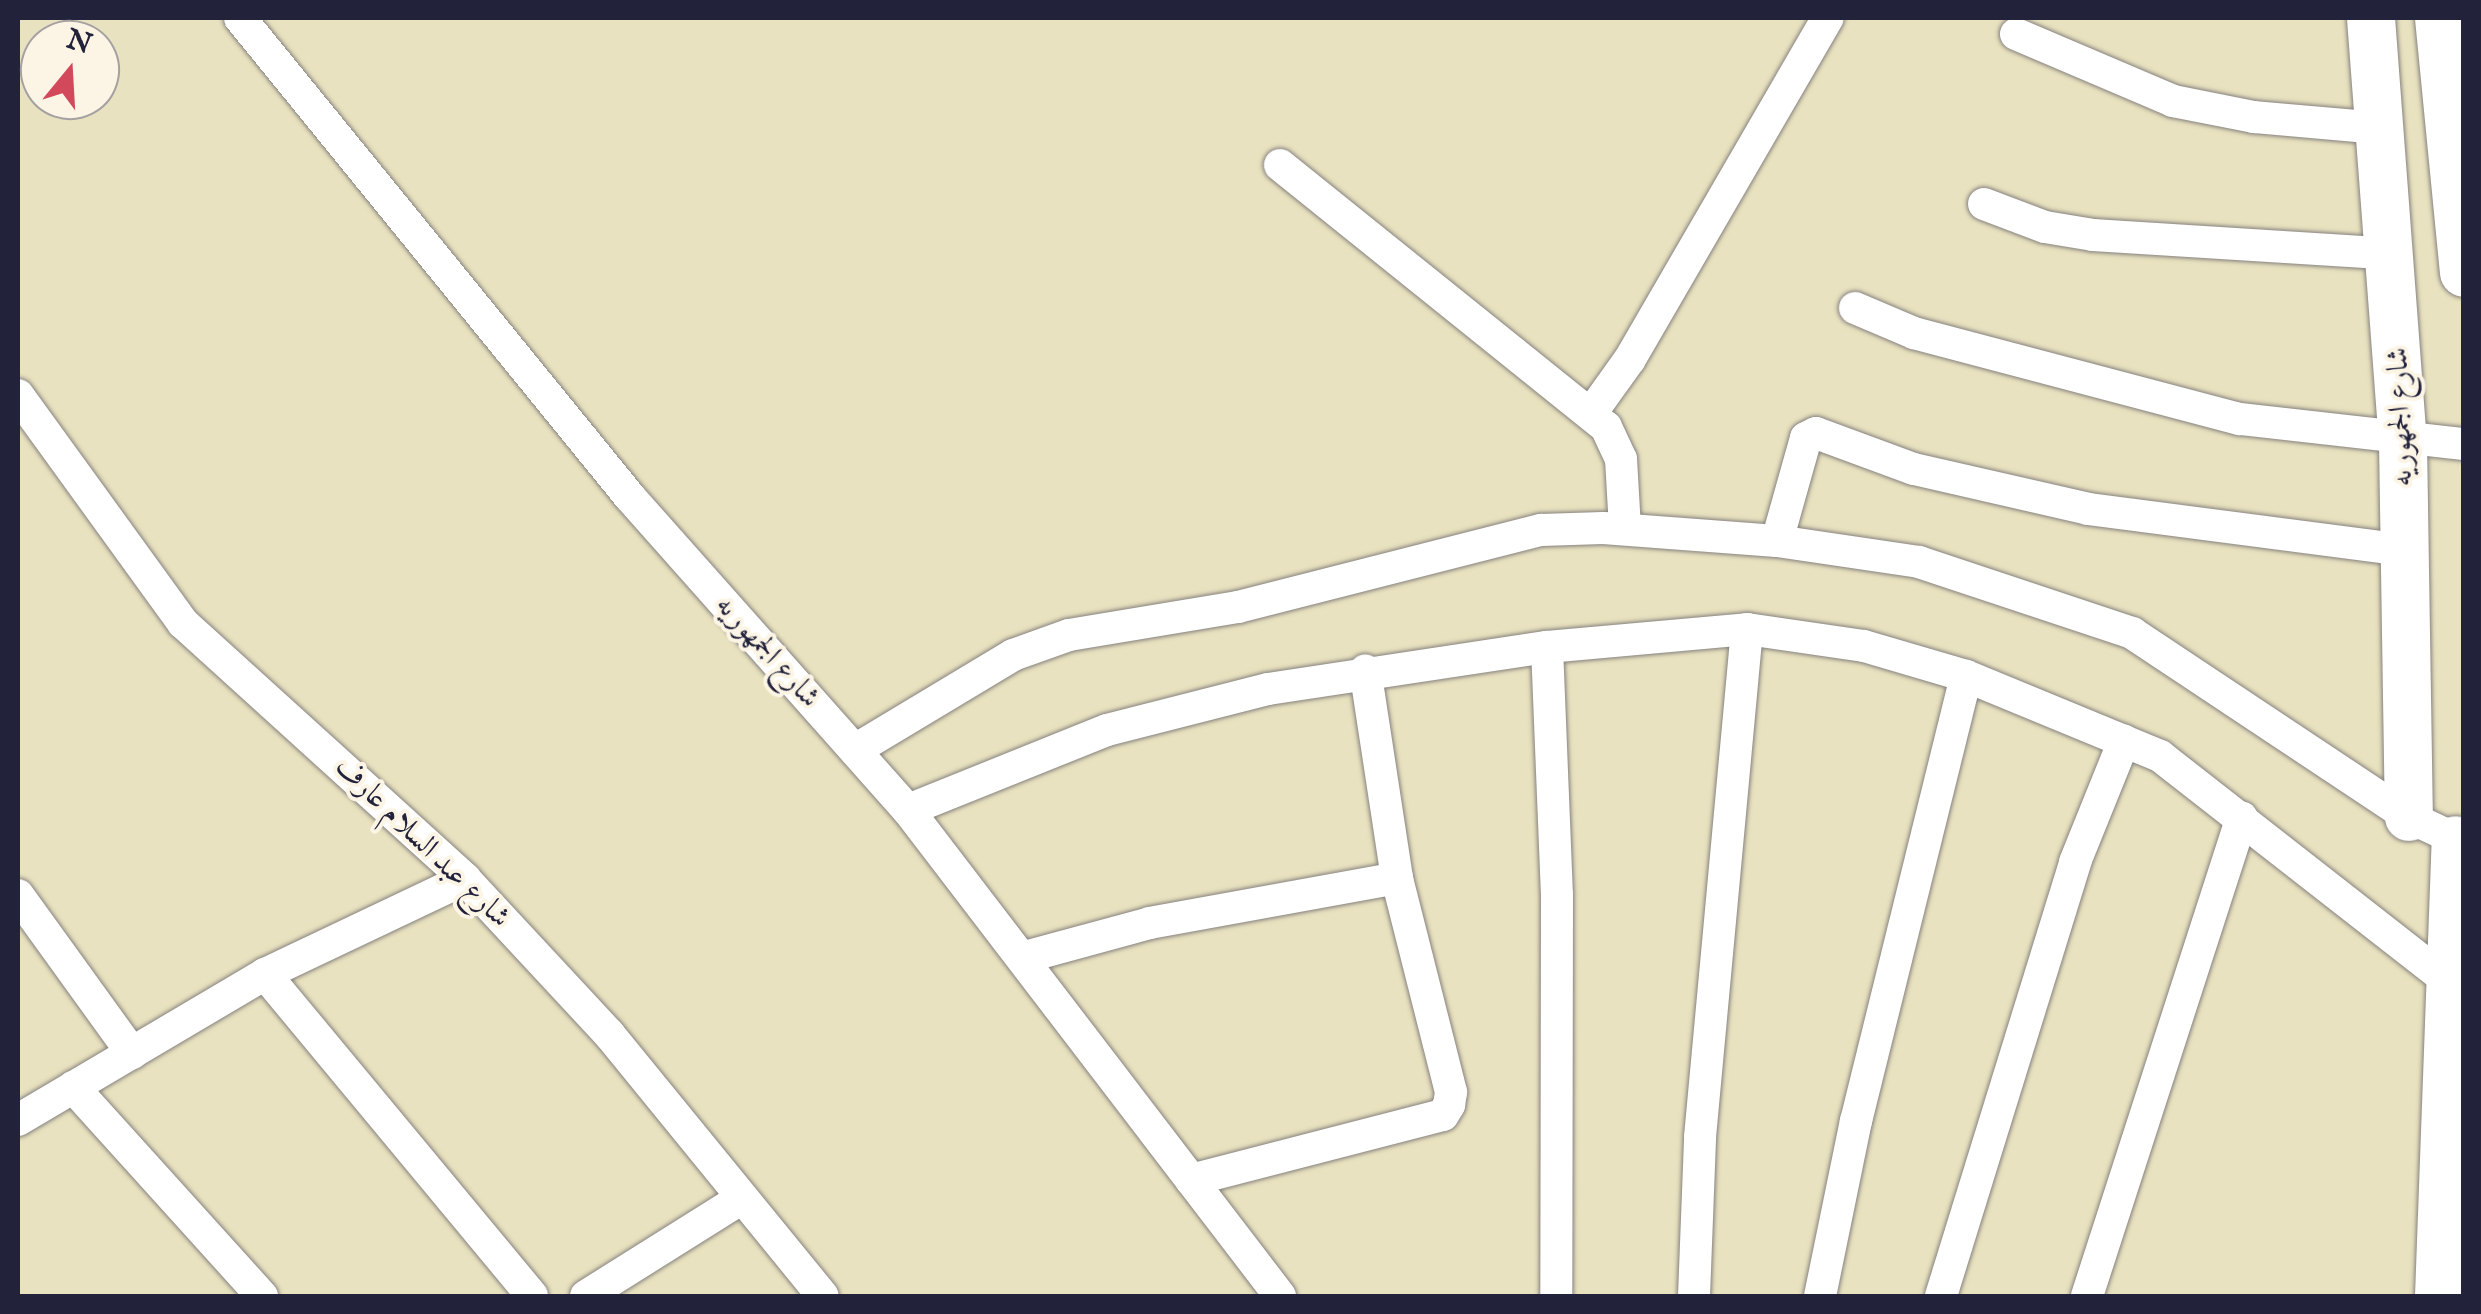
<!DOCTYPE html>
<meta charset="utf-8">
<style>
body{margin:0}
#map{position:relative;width:2481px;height:1314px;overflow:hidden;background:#e9e2c0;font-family:"IM FELL English",Amiri,serif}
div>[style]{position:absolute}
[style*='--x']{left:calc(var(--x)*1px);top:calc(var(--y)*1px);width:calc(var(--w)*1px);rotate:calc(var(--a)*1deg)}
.roads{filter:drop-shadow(0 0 2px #86827e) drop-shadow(0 0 2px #86827e)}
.street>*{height:32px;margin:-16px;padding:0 16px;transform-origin:16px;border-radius:16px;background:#fff}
.secondary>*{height:48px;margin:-24px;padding:0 24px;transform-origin:24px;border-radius:24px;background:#fff}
span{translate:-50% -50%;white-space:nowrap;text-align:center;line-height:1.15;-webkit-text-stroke:8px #fcf5e5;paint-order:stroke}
.street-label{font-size:30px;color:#22223b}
.frame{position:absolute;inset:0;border:20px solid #22223b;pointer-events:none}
.north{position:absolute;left:20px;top:20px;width:100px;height:100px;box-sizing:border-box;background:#fcf5e5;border:2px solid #a5a1a1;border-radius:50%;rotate:18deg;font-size:28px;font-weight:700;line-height:40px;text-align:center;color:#22223b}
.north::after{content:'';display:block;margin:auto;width:35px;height:45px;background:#d1495b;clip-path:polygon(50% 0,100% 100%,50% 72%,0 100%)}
</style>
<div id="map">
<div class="roads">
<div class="street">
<div style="--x:240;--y:18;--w:616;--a:50.86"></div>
<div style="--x:629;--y:496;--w:420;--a:48.4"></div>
<div style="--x:908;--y:810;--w:612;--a:52.57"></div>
<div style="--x:2016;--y:34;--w:171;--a:23.1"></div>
<div style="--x:2173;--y:101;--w:83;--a:11.2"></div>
<div style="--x:2254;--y:117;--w:127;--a:5"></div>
<div style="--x:1280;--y:165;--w:418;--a:38.8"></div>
<div style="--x:1606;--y:427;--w:35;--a:65"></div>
<div style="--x:1621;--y:459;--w:70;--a:86.7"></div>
<div style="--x:1984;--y:204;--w:65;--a:20.7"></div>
<div style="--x:2045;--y:227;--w:49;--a:9.5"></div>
<div style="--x:2093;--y:235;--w:301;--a:3.6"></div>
<div style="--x:1855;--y:308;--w:64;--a:23"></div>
<div style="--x:1914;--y:333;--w:337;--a:14.8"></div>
<div style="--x:2240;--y:419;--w:225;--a:6.4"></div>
<div style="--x:18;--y:395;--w:281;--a:54.1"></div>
<div style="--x:183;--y:623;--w:381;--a:42.2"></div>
<div style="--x:465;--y:879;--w:212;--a:47.1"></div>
<div style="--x:609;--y:1034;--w:338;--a:50.8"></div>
<div style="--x:1592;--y:412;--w:65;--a:-54.4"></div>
<div style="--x:1630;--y:359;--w:394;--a:-59.9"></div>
<div style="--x:1777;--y:541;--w:107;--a:-74.3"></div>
<div style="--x:1806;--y:438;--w:11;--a:-27"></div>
<div style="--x:1816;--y:433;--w:104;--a:20.2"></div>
<div style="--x:1914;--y:469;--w:179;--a:12.9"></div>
<div style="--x:2088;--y:509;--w:319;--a:7.4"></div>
<div style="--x:1547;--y:647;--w:247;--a:87.7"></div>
<div style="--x:1557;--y:894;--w:402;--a:90.1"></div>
<div style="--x:855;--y:750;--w:184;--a:-31"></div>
<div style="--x:1013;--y:655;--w:59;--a:-19.7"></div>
<div style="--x:1069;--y:635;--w:171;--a:-9.4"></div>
<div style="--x:1238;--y:607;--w:313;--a:-14.3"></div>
<div style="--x:1541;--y:530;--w:62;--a:-1.8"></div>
<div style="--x:1603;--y:528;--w:174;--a:4.3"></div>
<div style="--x:1777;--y:541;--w:144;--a:8.4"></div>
<div style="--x:1919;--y:562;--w:225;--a:18.4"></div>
<div style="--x:2132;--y:633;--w:333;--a:33.6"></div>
<div style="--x:2409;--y:817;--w:61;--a:25.3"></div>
<div style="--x:908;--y:810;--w:214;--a:-21.9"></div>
<div style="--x:1107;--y:730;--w:166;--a:-14.3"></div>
<div style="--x:1268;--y:689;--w:282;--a:-8.6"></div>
<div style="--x:1547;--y:647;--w:201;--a:-5.1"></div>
<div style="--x:1747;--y:629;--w:118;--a:8.3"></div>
<div style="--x:1864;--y:646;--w:106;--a:16.4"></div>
<div style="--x:1966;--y:676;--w:210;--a:22.4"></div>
<div style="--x:2160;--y:756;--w:373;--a:38"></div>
<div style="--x:18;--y:895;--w:195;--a:54.2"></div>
<div style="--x:1025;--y:957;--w:130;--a:-15.2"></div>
<div style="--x:1150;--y:923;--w:251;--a:-10.3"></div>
<div style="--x:265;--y:974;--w:418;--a:50.3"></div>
<div style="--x:73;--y:1087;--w:282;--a:47.9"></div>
<div style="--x:18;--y:1120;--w:287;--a:-30.6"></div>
<div style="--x:265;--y:974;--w:221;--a:-25.4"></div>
<div style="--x:1191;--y:1180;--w:260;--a:-14.5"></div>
<div style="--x:1443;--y:1115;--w:12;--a:-59"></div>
<div style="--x:1449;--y:1105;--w:13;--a:-81"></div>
<div style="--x:1451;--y:1092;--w:221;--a:-104.2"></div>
<div style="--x:1397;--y:878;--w:210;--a:-98.7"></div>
<div style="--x:586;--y:1296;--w:181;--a:-32.1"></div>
<div style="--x:1694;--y:1296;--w:159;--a:-87.8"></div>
<div style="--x:1700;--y:1137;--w:510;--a:-84.71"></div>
<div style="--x:1820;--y:1296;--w:179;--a:-78.4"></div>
<div style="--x:1856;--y:1121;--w:458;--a:-76.1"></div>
<div style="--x:1941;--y:1296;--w:454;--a:-72.8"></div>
<div style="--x:2075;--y:862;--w:131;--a:-68"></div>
<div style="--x:2087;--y:1296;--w:503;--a:-72.07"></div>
</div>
<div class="secondary">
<div style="--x:2371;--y:18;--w:425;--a:85.7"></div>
<div style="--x:2403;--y:442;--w:375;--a:89.1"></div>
<div style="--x:2439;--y:18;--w:256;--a:84.4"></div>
<div style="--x:2439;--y:1296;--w:456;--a:-87.9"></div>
</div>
</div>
<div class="street-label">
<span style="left:2401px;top:417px;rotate:-92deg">شارع الجمهوريه</span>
<span style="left:767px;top:652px;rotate:48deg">شارع الجمهوريه</span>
<span style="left:422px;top:843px;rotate:44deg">شارع عبد السلام عارف</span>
</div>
<div class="frame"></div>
<div class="north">N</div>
</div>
